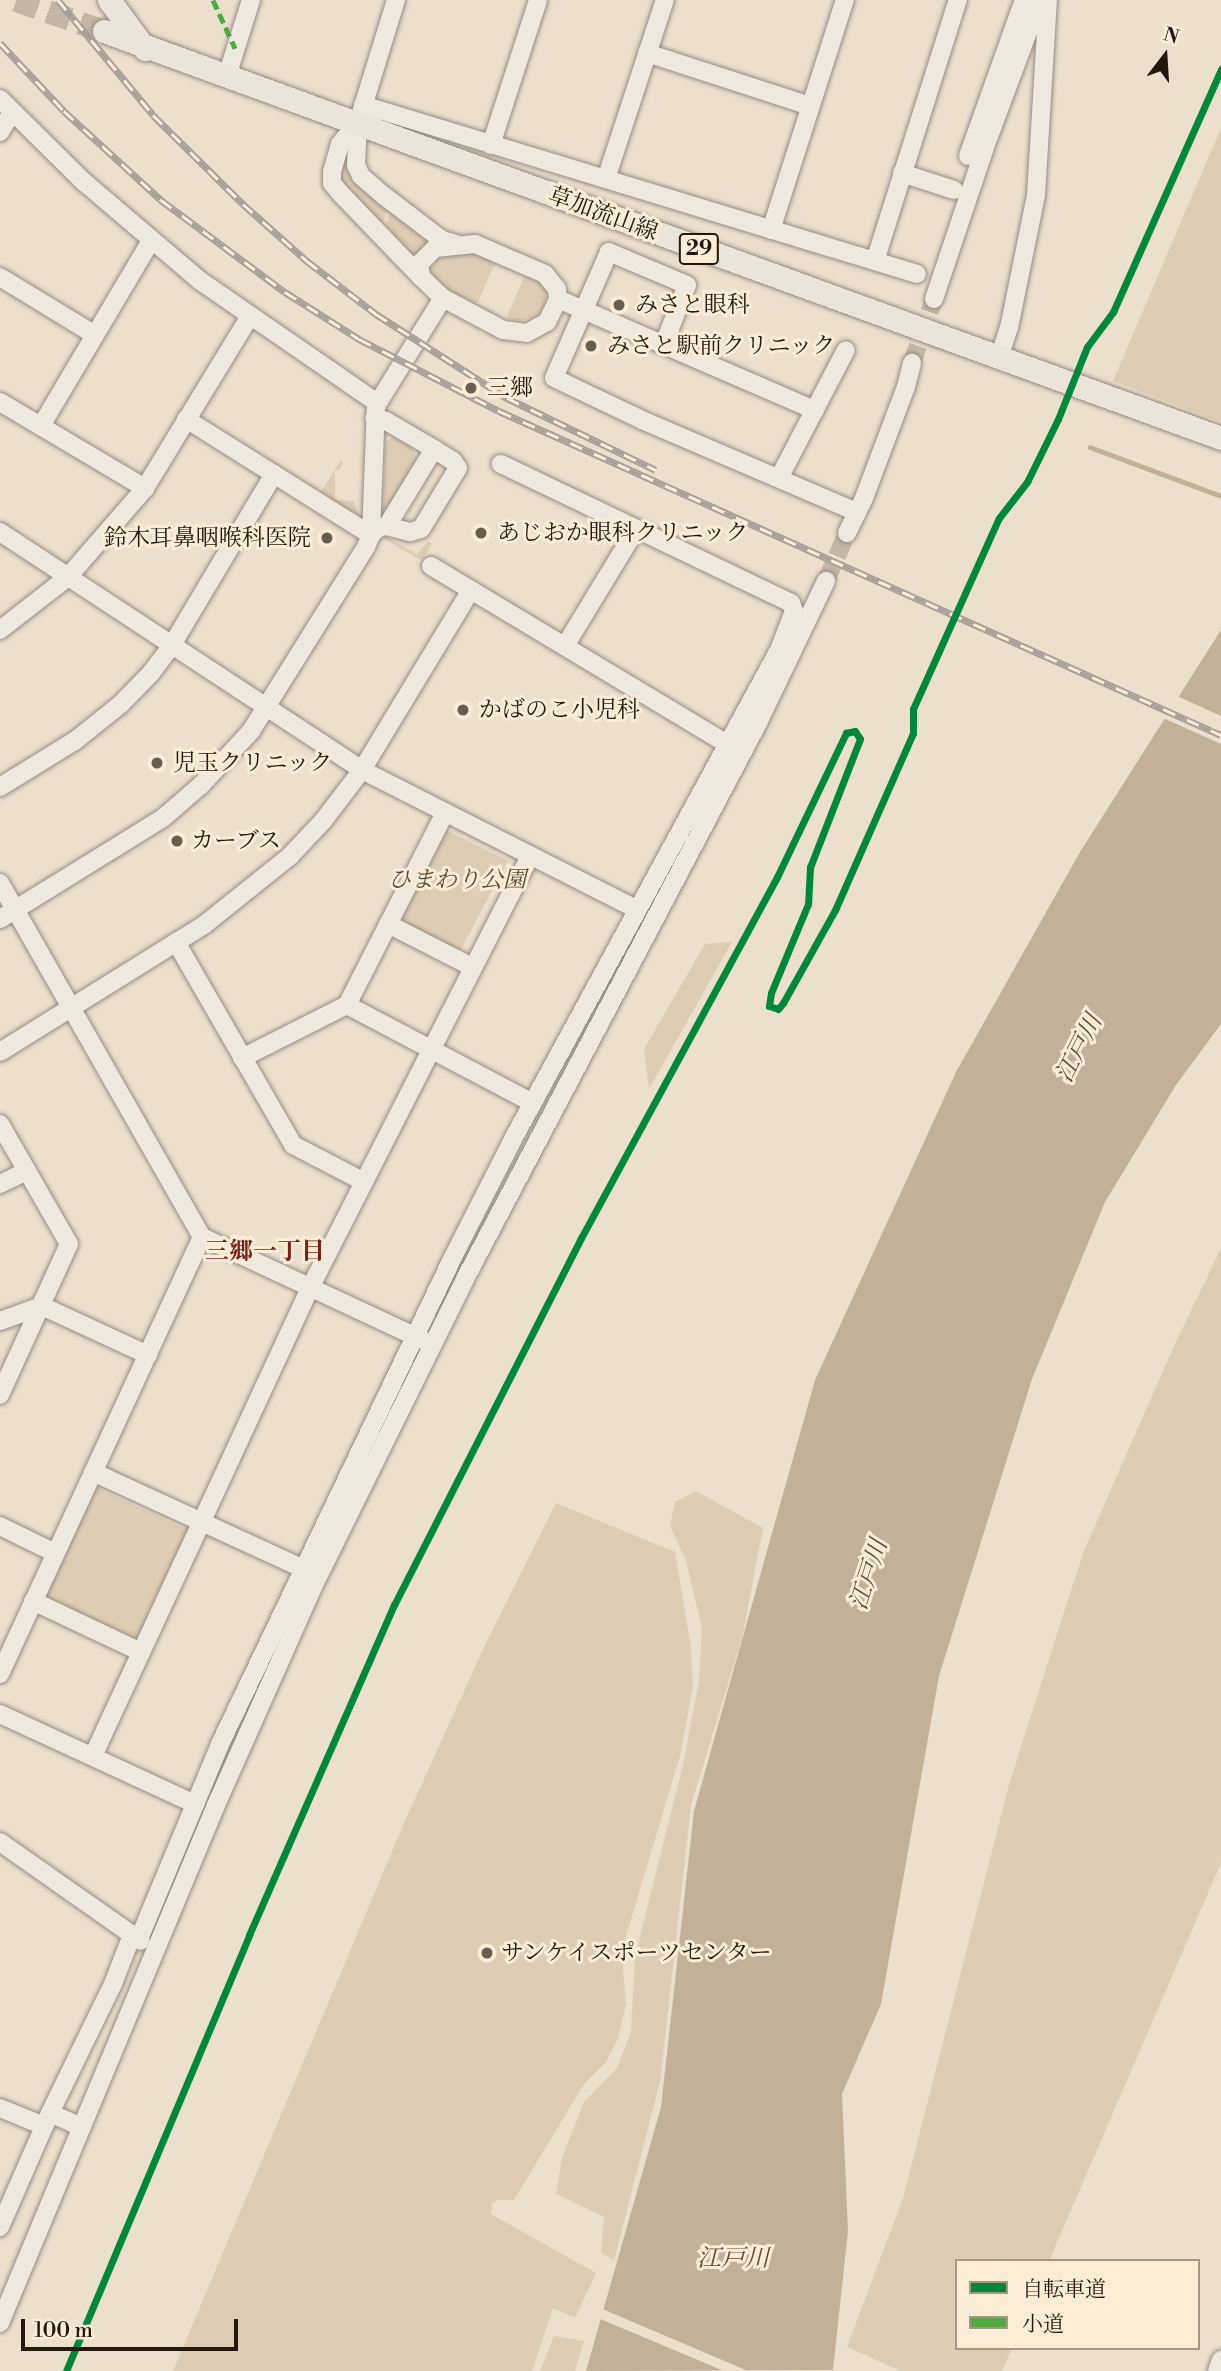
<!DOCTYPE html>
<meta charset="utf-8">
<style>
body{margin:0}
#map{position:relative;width:1221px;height:2371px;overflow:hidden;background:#ebdfce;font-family:"Libre Bodoni","Noto Serif JP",serif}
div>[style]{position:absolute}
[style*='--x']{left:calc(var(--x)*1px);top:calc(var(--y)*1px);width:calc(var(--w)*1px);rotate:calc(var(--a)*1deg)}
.green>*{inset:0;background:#decdb6}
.water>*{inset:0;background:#c1b19a}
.pier>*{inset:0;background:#ebdfce}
.stream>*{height:4.5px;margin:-2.25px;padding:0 2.25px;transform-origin:2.25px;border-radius:2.25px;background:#c1b19a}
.minor-tunnel>*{height:18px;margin-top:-9px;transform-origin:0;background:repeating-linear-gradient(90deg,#c3b7a7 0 18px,transparent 0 27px)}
.major-tunnel>*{height:23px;margin-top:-11.5px;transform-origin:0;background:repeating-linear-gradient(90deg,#c3b7a7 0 23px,transparent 0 34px)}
.roads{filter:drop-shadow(0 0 2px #948c82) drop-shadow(0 0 2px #948c82)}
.minor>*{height:18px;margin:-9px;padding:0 9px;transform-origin:9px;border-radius:9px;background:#eee8df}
.major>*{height:23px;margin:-11.5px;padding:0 11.5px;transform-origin:11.5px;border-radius:11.5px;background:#ebe4db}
.rail>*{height:7px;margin-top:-3.5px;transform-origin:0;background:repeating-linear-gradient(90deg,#faecd7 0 13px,#a6a098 0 26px);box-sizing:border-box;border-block:2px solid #a6a098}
.quiet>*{height:5px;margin-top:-2.5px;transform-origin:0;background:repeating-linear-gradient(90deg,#53a941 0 10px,transparent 0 15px)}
.cycleway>*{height:7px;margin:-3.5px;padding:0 3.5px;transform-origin:3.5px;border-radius:3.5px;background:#00873e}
.dots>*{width:19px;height:19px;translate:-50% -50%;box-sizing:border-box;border:4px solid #faecd7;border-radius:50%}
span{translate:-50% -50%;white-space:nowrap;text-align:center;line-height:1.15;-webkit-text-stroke:6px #faecd7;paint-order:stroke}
.shield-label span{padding:2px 5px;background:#faecd7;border:2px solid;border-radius:5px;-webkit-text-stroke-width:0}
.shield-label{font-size:21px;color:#22180b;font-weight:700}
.street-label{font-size:23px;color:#22180b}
.poi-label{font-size:23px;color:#22180b}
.left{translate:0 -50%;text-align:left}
.right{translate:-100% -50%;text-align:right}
.park-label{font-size:23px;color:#574a39;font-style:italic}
.water-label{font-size:24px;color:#5a4d3b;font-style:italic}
.neighbourhood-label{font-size:24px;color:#7a1f14;font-weight:700}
.legend{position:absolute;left:955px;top:2259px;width:245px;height:91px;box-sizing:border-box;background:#faecd7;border:2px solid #a49785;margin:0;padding:9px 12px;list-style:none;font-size:21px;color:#22180b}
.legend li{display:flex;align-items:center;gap:14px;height:35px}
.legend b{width:35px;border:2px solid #a49785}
.north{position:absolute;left:1130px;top:21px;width:70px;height:70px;-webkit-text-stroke:5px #faecd7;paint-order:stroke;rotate:17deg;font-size:19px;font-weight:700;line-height:28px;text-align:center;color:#22180b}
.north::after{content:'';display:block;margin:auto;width:24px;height:32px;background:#22180b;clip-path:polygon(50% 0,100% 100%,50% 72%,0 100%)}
.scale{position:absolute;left:21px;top:2319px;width:217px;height:32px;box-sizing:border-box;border:4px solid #22180b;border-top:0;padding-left:9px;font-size:21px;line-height:24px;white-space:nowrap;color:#22180b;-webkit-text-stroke:5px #faecd7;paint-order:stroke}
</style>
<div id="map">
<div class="green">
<div style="clip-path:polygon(1221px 128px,1221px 422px,1113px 381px)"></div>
<div style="clip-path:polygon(345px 157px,348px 157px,357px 184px,387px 207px,383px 225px,342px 181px,340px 175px)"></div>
<div style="clip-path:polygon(391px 211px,431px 241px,414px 258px,385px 229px)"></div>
<div style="clip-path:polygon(476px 252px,495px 263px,478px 302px,472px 305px,456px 298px,432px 276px,431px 269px,439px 255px)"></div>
<div style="clip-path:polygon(525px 275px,535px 275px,545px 287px,545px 307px,534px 317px,519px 321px,509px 319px,507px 316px)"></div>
<div style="clip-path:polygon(393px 437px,412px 448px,417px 459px,383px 516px,385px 443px)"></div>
<div style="clip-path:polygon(341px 460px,343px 462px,339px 470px,335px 471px,335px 500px,354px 501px,359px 515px,319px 495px)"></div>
<div style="clip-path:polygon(386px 536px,417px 554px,428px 541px,432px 544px,424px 558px,419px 559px,384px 539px)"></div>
<div style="clip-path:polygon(444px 829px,508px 861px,459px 953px,398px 921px)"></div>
<div style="clip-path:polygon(732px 942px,649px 1089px,644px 1049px,705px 944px)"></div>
<div style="clip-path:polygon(1221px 1248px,1221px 1863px,1049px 2261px,957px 2261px,957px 2348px,1012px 2348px,1002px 2371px,901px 2371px,847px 2347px,903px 2198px,1010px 1781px,1083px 1553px,1174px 1346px)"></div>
<div style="clip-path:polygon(95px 1487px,188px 1530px,135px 1643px,43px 1600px)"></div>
<div style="clip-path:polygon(696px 1491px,763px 1528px,742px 1638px,691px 1805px,660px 2082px,614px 2260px,601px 2253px,604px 2217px,556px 2194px,562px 2158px,584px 2102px,617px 2068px,631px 2032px,635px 1957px,683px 1765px,699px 1680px,702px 1628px,686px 1561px,670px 1526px,675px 1502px)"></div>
<div style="clip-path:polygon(556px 1503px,675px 1552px,691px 1648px,693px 1686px,680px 1756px,626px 1936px,623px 1969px,626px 2004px,618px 2039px,606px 2062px,584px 2084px,514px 2200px,497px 2200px,492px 2204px,491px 2214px,596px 2273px,575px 2318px,553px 2308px,532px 2371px,173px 2371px,404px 1823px,485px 1645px)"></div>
<div style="clip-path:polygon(554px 2336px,584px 2341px,575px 2371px,540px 2371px)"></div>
</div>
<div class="water">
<div style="clip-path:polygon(1221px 630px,1221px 1024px,1176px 1085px,1105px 1202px,1032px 1379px,939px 1676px,881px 2004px,842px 2094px,848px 2231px,833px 2370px,586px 2371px,661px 2107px,694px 1811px,815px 1380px,956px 1072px,1080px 852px)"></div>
</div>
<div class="pier">
<div style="clip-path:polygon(1175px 695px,1221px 716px,1221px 744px,1161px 717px)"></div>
<div style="clip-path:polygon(600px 2308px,748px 2371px,724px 2371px,598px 2318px)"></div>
</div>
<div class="stream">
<div style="--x:1090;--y:447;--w:140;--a:20.5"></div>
</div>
<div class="minor-tunnel">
<div style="--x:912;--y:363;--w:68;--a:-71"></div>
<div style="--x:826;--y:581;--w:52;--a:-66.4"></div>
</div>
<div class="major-tunnel">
<div style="--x:16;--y:0;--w:93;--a:19.4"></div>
</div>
<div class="roads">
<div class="minor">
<div style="--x:396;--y:0;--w:129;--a:107.2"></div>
<div style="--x:358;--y:123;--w:42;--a:92.7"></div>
<div style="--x:356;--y:165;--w:12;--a:66"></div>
<div style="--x:361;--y:176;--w:29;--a:41"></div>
<div style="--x:383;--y:195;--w:74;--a:37.3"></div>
<div style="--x:442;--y:240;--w:15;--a:16"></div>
<div style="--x:647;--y:53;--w:171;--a:18"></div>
<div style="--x:227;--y:76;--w:80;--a:-72.5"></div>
<div style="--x:0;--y:99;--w:118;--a:44.7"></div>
<div style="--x:84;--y:182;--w:151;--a:40.4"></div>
<div style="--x:199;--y:280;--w:216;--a:34.6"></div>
<div style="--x:363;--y:105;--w:579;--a:16.96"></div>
<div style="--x:358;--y:123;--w:28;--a:131"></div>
<div style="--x:340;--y:144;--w:29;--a:106"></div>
<div style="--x:332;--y:172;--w:11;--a:90"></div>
<div style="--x:332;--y:183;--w:14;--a:51"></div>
<div style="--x:341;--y:194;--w:115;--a:46.1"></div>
<div style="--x:421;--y:277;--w:30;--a:44"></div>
<div style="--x:443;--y:298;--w:68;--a:28.1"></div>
<div style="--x:503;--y:330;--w:24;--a:7"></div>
<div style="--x:527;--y:333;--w:23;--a:-29"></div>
<div style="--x:547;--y:322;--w:25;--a:-64"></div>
<div style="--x:558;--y:299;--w:10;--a:-96"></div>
<div style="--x:557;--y:289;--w:19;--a:-129"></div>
<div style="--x:545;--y:274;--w:76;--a:-156.8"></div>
<div style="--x:475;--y:244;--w:40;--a:174.3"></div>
<div style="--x:435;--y:248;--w:23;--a:135"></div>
<div style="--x:419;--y:264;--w:13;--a:81"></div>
<div style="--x:0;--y:132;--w:23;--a:-59"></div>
<div style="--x:491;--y:145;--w:152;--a:-72"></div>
<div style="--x:968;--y:156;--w:166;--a:-70.3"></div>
<div style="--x:902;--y:173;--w:55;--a:18.1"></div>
<div style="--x:606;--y:179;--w:188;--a:-71.8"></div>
<div style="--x:771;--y:230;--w:242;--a:-72.2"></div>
<div style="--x:875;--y:261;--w:274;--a:-72.4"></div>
<div style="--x:0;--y:277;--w:111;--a:31.4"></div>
<div style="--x:558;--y:299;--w:280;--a:23.4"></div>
<div style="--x:934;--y:299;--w:169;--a:-71.4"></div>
<div style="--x:988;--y:139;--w:148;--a:-69.5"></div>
<div style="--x:664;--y:344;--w:63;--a:-68.7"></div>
<div style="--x:687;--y:285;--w:85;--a:-157.1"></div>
<div style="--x:609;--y:252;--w:137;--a:113.6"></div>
<div style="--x:554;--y:378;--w:98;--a:25.5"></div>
<div style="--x:642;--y:420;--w:234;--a:23.2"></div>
<div style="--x:999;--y:358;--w:32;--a:-72"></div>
<div style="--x:1009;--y:328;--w:136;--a:-78.5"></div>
<div style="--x:1036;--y:195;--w:195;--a:-86.5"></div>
<div style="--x:0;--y:402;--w:169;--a:30.7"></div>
<div style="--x:186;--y:419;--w:218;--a:32.1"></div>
<div style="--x:41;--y:426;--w:215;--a:-59.3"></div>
<div style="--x:779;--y:478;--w:144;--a:-62.4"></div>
<div style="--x:387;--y:526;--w:90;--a:-58.6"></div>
<div style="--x:0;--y:532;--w:433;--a:33.3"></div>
<div style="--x:362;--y:770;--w:309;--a:26.9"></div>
<div style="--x:847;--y:533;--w:39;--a:-64"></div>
<div style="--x:864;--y:498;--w:119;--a:-69.3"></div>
<div style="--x:906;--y:387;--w:25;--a:-76"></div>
<div style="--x:371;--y:535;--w:10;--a:-45"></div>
<div style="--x:378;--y:528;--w:9;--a:-13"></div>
<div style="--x:387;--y:526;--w:24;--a:15"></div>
<div style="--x:410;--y:532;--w:11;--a:-15"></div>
<div style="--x:421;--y:529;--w:71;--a:-58.8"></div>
<div style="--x:458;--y:468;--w:9;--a:-126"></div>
<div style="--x:453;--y:461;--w:22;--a:-148"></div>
<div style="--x:434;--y:449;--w:56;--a:-149.7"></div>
<div style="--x:386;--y:421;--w:12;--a:-166"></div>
<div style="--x:431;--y:566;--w:345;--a:31"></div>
<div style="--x:0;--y:630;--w:86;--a:-37.9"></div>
<div style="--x:68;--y:577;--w:118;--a:-49.1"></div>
<div style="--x:145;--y:488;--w:202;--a:-58.6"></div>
<div style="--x:565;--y:646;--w:137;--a:-58.7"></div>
<div style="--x:0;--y:787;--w:89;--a:-31.7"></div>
<div style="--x:76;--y:740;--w:58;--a:-38.7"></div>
<div style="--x:121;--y:704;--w:43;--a:-45.9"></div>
<div style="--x:151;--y:673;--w:35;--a:-53"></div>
<div style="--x:172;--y:645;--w:199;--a:-59.2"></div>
<div style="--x:0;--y:883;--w:408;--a:60.3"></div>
<div style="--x:202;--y:1237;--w:244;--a:25"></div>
<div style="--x:0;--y:919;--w:192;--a:-31.8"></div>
<div style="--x:163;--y:818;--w:50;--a:-41"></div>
<div style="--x:201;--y:785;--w:74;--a:-47.2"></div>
<div style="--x:251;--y:731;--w:217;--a:-58"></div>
<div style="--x:366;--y:547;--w:13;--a:-67"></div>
<div style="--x:371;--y:535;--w:129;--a:-87.8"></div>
<div style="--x:376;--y:406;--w:127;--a:-58.2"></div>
<div style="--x:388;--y:924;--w:94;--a:27.1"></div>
<div style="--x:176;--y:942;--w:234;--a:60"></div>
<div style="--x:293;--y:1145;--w:80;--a:27.5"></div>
<div style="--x:347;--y:1005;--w:210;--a:27.8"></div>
<div style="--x:0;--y:1052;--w:240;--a:-31.9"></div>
<div style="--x:204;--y:925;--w:110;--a:-38.7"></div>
<div style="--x:290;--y:856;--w:48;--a:-46.7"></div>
<div style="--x:323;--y:821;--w:64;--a:-52.6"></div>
<div style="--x:362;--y:770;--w:210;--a:-58.8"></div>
<div style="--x:242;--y:1058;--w:118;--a:-26.8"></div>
<div style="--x:347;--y:1005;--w:216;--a:-63"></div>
<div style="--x:0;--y:1124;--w:138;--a:60.1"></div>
<div style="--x:69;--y:1244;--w:166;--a:114.6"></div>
<div style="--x:0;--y:1184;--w:30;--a:-26"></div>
<div style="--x:0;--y:1321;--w:45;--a:-19.7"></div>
<div style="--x:42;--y:1306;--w:117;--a:24.8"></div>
<div style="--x:93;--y:1472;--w:230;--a:24.7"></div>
<div style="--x:0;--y:1526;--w:61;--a:26.1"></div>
<div style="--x:33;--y:1601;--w:119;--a:25.3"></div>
<div style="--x:0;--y:1674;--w:481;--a:-65.2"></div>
<div style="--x:0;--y:1714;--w:215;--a:24.8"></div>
<div style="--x:93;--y:1756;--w:518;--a:-65.12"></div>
<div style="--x:311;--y:1286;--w:483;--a:-63"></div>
<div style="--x:0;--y:1842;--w:172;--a:35.1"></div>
<div style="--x:139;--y:1939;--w:211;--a:-67.4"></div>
<div style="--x:220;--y:1744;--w:540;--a:-64.43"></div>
<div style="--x:453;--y:1257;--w:132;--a:-63"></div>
<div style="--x:513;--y:1139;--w:557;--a:-61.46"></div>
<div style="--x:779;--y:650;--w:42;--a:-69"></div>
<div style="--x:794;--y:611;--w:9;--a:-111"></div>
<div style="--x:791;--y:603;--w:322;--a:-154.4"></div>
<div style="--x:0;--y:2108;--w:48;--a:22.2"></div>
<div style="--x:50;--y:2113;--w:35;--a:24"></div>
<div style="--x:0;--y:2227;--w:124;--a:-66.3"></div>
<div style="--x:50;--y:2113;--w:144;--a:-64"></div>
<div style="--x:113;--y:1984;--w:53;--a:-68.8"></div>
<div style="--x:0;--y:2323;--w:561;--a:-67.36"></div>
<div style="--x:216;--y:1805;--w:236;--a:-66"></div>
<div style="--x:312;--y:1589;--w:346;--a:-63.7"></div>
<div style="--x:465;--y:1279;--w:626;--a:-62.21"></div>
<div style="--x:757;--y:725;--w:160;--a:-64.4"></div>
<div style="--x:1217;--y:2371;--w:12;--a:-70"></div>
</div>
<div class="major">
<div style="--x:109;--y:0;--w:61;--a:53.7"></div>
<div style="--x:104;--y:31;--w:1189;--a:20.02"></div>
</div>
</div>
<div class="rail">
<div style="--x:58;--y:0;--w:149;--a:50.4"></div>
<div style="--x:153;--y:115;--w:127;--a:44.7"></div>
<div style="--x:243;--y:204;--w:86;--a:41.7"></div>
<div style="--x:307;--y:261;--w:87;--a:37.5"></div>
<div style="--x:376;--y:314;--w:156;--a:32.7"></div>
<div style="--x:507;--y:398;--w:165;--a:25.8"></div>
<div style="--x:0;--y:43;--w:93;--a:46.7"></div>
<div style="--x:64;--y:111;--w:132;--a:42.5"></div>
<div style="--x:161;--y:200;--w:154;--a:36.6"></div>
<div style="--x:285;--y:292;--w:88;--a:32.4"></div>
<div style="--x:359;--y:339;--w:157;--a:27.2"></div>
<div style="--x:499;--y:411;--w:791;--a:24.17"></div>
</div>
<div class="quiet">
<div style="--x:213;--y:0;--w:53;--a:65.4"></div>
</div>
<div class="cycleway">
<div style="--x:66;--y:2371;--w:473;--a:-67.2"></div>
<div style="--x:249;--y:1935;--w:360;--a:-66.3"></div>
<div style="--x:394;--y:1605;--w:412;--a:-63"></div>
<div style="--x:581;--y:1238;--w:411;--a:-61.5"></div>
<div style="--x:777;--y:877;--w:160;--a:-64.4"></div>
<div style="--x:846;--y:733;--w:9;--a:-13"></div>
<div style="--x:855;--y:731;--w:9;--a:58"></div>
<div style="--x:860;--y:739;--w:137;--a:111.3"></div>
<div style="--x:810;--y:867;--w:37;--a:93"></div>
<div style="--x:808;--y:904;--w:96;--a:112.6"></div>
<div style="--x:771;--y:993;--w:13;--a:99"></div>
<div style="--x:769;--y:1006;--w:9;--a:18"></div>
<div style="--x:778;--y:1009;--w:8;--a:-50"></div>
<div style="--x:783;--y:1003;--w:107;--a:-60.8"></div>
<div style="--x:835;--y:910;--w:193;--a:-66.2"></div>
<div style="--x:913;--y:733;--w:24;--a:-90"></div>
<div style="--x:913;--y:709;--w:209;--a:-65.8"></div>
<div style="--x:999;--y:518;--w:46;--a:-52.1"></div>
<div style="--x:1027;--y:482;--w:70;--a:-63.8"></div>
<div style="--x:1058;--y:419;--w:78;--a:-68.1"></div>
<div style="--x:1087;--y:347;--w:44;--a:-53.4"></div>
<div style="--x:1113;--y:312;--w:266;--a:-66"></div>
</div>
<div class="dots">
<div style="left:619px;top:305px;background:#685e4f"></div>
<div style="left:591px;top:346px;background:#685e4f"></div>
<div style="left:471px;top:388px;background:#685e4f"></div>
<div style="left:481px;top:533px;background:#685e4f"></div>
<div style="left:327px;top:538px;background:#685e4f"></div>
<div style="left:463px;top:710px;background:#685e4f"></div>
<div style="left:157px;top:763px;background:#685e4f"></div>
<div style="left:177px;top:841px;background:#685e4f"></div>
<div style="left:487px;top:1953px;background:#685e4f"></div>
</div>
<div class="shield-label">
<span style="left:699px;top:249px">29</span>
</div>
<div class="street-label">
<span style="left:603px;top:214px;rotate:20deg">草加流山線</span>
</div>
<div class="poi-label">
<span class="left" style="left:635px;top:305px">みさと眼科</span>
<span class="left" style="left:607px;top:346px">みさと駅前クリニック</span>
<span class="left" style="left:487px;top:388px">三郷</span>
<span class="left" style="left:497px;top:533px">あじおか眼科クリニック</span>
<span class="right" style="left:311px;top:538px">鈴木耳鼻咽喉科医院</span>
<span class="left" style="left:479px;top:710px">かばのこ小児科</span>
<span class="left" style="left:173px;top:763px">児玉クリニック</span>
<span class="left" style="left:191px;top:841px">カーブス</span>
<span class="left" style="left:501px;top:1953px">サンケイスポーツセンター</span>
</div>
<div class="park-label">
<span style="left:457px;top:880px">ひまわり公園</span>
</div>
<div class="water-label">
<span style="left:1080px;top:1049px;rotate:-63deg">江戸川</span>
<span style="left:870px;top:1575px;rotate:-72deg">江戸川</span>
<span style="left:733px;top:2260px">江戸川</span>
</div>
<div class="neighbourhood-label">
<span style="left:265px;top:1253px">三郷一丁目</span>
</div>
<ul class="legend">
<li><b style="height:9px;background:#00873e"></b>自転車道</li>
<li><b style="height:9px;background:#53a941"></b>小道</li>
</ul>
<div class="north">N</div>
<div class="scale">100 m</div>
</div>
